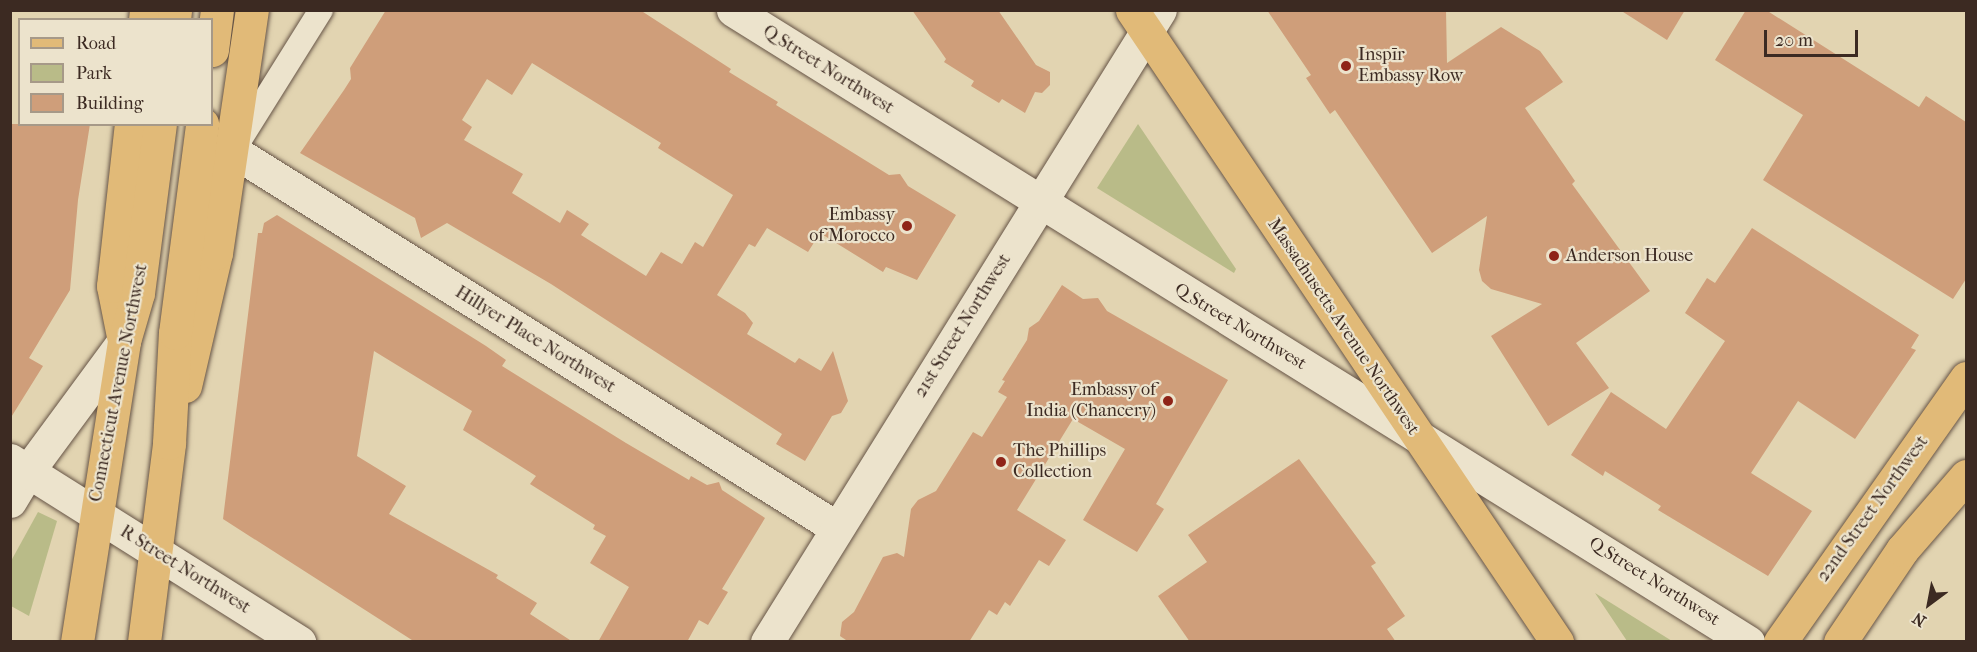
<!DOCTYPE html>
<meta charset="utf-8">
<style>
body{margin:0}
#map{position:relative;width:1977px;height:652px;overflow:hidden;background:#e2d4b1;font-family:"IM FELL French Canon",serif}
div>[style]{position:absolute}
[style*='--x']{left:calc(var(--x)*1px);top:calc(var(--y)*1px);width:calc(var(--w)*1px);rotate:calc(var(--a)*1deg)}
.green>*{inset:0;background:#b9bb88}
.building>*{inset:0;background:#cf9e7a}
.roads{filter:drop-shadow(0 0 2px #665446) drop-shadow(0 0 2px #665446)}
.pedestrian>*{height:24px;margin:-12px;padding:0 12px;transform-origin:12px;border-radius:12px;background:#ece3cc}
.minor>*{height:33px;margin:-16.5px;padding:0 16.5px;transform-origin:16.5px;border-radius:16.5px;background:#ece3cc}
.tertiary>*{height:33px;margin:-16.5px;padding:0 16.5px;transform-origin:16.5px;border-radius:16.5px;background:#ece3cc}
.secondary>*{height:33px;margin:-16.5px;padding:0 16.5px;transform-origin:16.5px;border-radius:16.5px;background:#ece3cc}
.primary>*{height:33px;margin:-16.5px;padding:0 16.5px;transform-origin:16.5px;border-radius:16.5px;background:#e1ba78}
.dots>*{width:16px;height:16px;translate:-50% -50%;box-sizing:border-box;border:3px solid #ece3cc;border-radius:50%}
span{translate:-50% -50%;white-space:nowrap;text-align:center;line-height:1.15;-webkit-text-stroke:4.5px #ece3cc;paint-order:stroke}
.poi-label{font-size:18px;color:#3c2a22}
.left{translate:0 -50%;text-align:left}
.right{translate:-100% -50%;text-align:right}
.street-label{font-size:18px;color:#3c2a22}
.frame{position:absolute;inset:0;border:12px solid #3c2a22;pointer-events:none}
.legend{position:absolute;left:18px;top:18px;width:195px;height:108px;box-sizing:border-box;background:#ece3cc;border:2px solid #a69988;margin:0;padding:8px 10px;list-style:none;font-size:18px;color:#3c2a22}
.legend li{display:flex;align-items:center;gap:12px;height:30px}
.legend b{width:30px;border:2px solid #a69988}
.north{position:absolute;left:1899px;top:574px;width:60px;height:60px;-webkit-text-stroke:4px #ece3cc;paint-order:stroke;rotate:212deg;font-size:16px;font-weight:700;line-height:24px;text-align:center;color:#3c2a22}
.north::after{content:'';display:block;margin:auto;width:21px;height:27px;background:#3c2a22;clip-path:polygon(50% 0,100% 100%,50% 72%,0 100%)}
.scale{position:absolute;left:1764px;top:30px;width:94px;height:27px;box-sizing:border-box;border:3px solid #3c2a22;border-top:0;padding-left:8px;font-size:18px;line-height:21px;white-space:nowrap;color:#3c2a22;-webkit-text-stroke:4px #ece3cc;paint-order:stroke}
</style>
<div id="map">
<div class="green">
<div style="clip-path:polygon(1138px 124px,1236px 269px,1234px 273px,1097px 188px)"></div>
<div style="clip-path:polygon(38px 512px,57px 521px,29px 616px,11px 606px,11px 561px)"></div>
<div style="clip-path:polygon(1595px 593px,1672px 641px,1627px 641px)"></div>
</div>
<div class="building">
<div style="clip-path:polygon(evenodd,386px 10px,640px 10px,731px 69px,729px 72px,778px 102px,776px 105px,889px 175px,900px 174px,908px 186px,956px 215px,917px 280px,886px 267px,883px 272px,820px 233px,808px 252px,767px 228px,755px 247px,749px 244px,717px 295px,745px 313px,753px 323px,747px 334px,795px 363px,799px 358px,821px 371px,833px 351px,848px 401px,841px 413px,832px 416px,805px 461px,776px 444px,782px 434px,551px 284px,447px 223px,421px 238px,415px 218px,300px 153px,344px 90px,351px 79px,350px 68px,386px 10px,532px 63px,661px 143px,658px 148px,733px 195px,703px 247px,695px 242px,682px 264px,661px 252px,646px 276px,581px 235px,589px 224px,567px 210px,560px 223px,512px 193px,523px 174px,464px 140px,472px 127px,462px 120px,487px 79px,512px 95px,532px 63px)"></div>
<div style="clip-path:polygon(912px 10px,998px 10px,1036px 65px,1050px 72px,1050px 85px,1042px 93px,1035px 92px,1025px 113px,1002px 99px,999px 103px,971px 86px,974px 81px,944px 62px,946px 59px)"></div>
<div style="clip-path:polygon(1267px 10px,1446px 10px,1447px 63px,1501px 27px,1540px 51px,1563px 82px,1525px 108px,1575px 181px,1572px 184px,1650px 291px,1576px 343px,1609px 388px,1548px 426px,1491px 336px,1542px 304px,1491px 289px,1482px 281px,1479px 270px,1487px 216px,1432px 253px,1335px 110px,1330px 114px,1306px 78px,1311px 75px)"></div>
<div style="clip-path:polygon(1620px 10px,1685px 10px,1667px 40px)"></div>
<div style="clip-path:polygon(1746px 10px,1766px 10px,1919px 107px,1926px 96px,1966px 122px,1966px 279px,1953px 299px,1763px 180px,1803px 115px,1715px 60px)"></div>
<div style="clip-path:polygon(10px 124px,90px 124px,78px 200px,70px 290px,29px 358px,43px 366px,10px 419px)"></div>
<div style="clip-path:polygon(277px 215px,486px 346px,506px 360px,502px 366px,626px 443px,689px 480px,691px 476px,707px 485px,719px 482px,722px 490px,765px 518px,722px 589px,728px 592px,708px 625px,699px 620px,687px 642px,598px 642px,629px 587px,590px 563px,606px 536px,593px 529px,595px 525px,530px 484px,536px 476px,463px 430px,472px 411px,374px 351px,357px 456px,406px 486px,389px 514px,498px 575px,496px 578px,537px 603px,530px 614px,573px 642px,415px 642px,223px 519px,258px 233px,262px 233px,264px 223px)"></div>
<div style="clip-path:polygon(1752px 228px,1919px 335px,1911px 348px,1916px 350px,1855px 439px,1798px 401px,1751px 473px,1812px 511px,1768px 576px,1658px 510px,1661px 506px,1605px 471px,1603px 476px,1571px 455px,1611px 392px,1666px 429px,1725px 341px,1685px 313px,1707px 278px,1715px 283px)"></div>
<div style="clip-path:polygon(1062px 285px,1083px 299px,1098px 298px,1107px 311px,1228px 380px,1156px 504px,1164px 509px,1137px 552px,1083px 520px,1125px 449px,1073px 419px,1017px 510px,1066px 540px,1049px 566px,1039px 560px,1010px 606px,1005px 602px,997px 615px,989px 610px,969px 642px,849px 642px,840px 636px,842px 622px,854px 612px,883px 557px,897px 553px,904px 557px,911px 509px,918px 500px,936px 491px,973px 432px,982px 437px,1007px 397px,998px 392px,1005px 381px,1002px 380px,1027px 340px,1029px 328px,1039px 321px)"></div>
<div style="clip-path:polygon(1299px 459px,1376px 563px,1371px 566px,1405px 616px,1387px 629px,1396px 642px,1190px 642px,1158px 596px,1207px 562px,1188px 535px)"></div>
</div>
<div class="roads">
<div class="pedestrian">
<div style="--x:236;--y:146;--w:160;--a:-58"></div>
</div>
<div class="minor">
<div style="--x:233;--y:151;--w:712;--a:31.97"></div>
<div style="--x:10;--y:501;--w:35;--a:-59"></div>
<div style="--x:28;--y:471;--w:162;--a:-53.6"></div>
</div>
<div class="tertiary">
<div style="--x:767;--y:642;--w:744;--a:-58.13"></div>
</div>
<div class="secondary">
<div style="--x:733;--y:10;--w:1196;--a:31.91"></div>
<div style="--x:10;--y:460;--w:342;--a:32.2"></div>
</div>
<div class="primary">
<div style="--x:1132;--y:10;--w:762;--a:56.08"></div>
<div style="--x:145;--y:20;--w:10;--a:-84"></div>
<div style="--x:174;--y:20;--w:10;--a:-84"></div>
<div style="--x:212;--y:50;--w:40;--a:-82.9"></div>
<div style="--x:123;--y:336;--w:51;--a:-101.3"></div>
<div style="--x:113;--y:286;--w:163;--a:-83.7"></div>
<div style="--x:185;--y:386;--w:137;--a:-76.9"></div>
<div style="--x:216;--y:253;--w:246;--a:-81.6"></div>
<div style="--x:77;--y:642;--w:305;--a:-81.1"></div>
<div style="--x:124;--y:341;--w:50;--a:-73.7"></div>
<div style="--x:138;--y:293;--w:170;--a:-82.6"></div>
<div style="--x:144;--y:642;--w:201;--a:-82.8"></div>
<div style="--x:169;--y:443;--w:110;--a:-86.9"></div>
<div style="--x:175;--y:333;--w:211;--a:-82.6"></div>
<div style="--x:1780;--y:642;--w:323;--a:-54.8"></div>
<div style="--x:1840;--y:642;--w:111;--a:-56"></div>
<div style="--x:1902;--y:550;--w:98;--a:-49.1"></div>
</div>
</div>
<div class="dots">
<div style="left:1346px;top:66px;background:#8f2418"></div>
<div style="left:907px;top:226px;background:#8f2418"></div>
<div style="left:1554px;top:256px;background:#8f2418"></div>
<div style="left:1168px;top:401px;background:#8f2418"></div>
<div style="left:1001px;top:462px;background:#8f2418"></div>
</div>
<div class="poi-label">
<span class="left" style="left:1358px;top:66px">Inspīr<br>Embassy Row</span>
<span class="right" style="left:895px;top:226px">Embassy<br>of Morocco</span>
<span class="left" style="left:1566px;top:256px">Anderson House</span>
<span class="right" style="left:1156px;top:401px">Embassy of<br>India (Chancery)</span>
<span class="left" style="left:1013px;top:462px">The Phillips<br>Collection</span>
</div>
<div class="street-label">
<span style="left:828px;top:70px;rotate:32deg">Q Street Northwest</span>
<span style="left:963px;top:326px;rotate:-58deg">21st Street Northwest</span>
<span style="left:1240px;top:327px;rotate:31deg">Q Street Northwest</span>
<span style="left:1343px;top:327px;rotate:56deg">Massachusetts Avenue Northwest</span>
<span style="left:535px;top:340px;rotate:32deg">Hillyer Place Northwest</span>
<span style="left:119px;top:383px;rotate:-79deg">Connecticut Avenue Northwest</span>
<span style="left:1873px;top:509px;rotate:-54deg">22nd Street Northwest</span>
<span style="left:185px;top:570px;rotate:32deg">R Street Northwest</span>
<span style="left:1654px;top:582px;rotate:32deg">Q Street Northwest</span>
</div>
<div class="frame"></div>
<ul class="legend">
<li><b style="height:8px;background:#e1ba78"></b>Road</li>
<li><b style="height:16px;background:#b9bb88"></b>Park</li>
<li><b style="height:16px;background:#cf9e7a"></b>Building</li>
</ul>
<div class="north">N</div>
<div class="scale">20 m</div>
</div>
